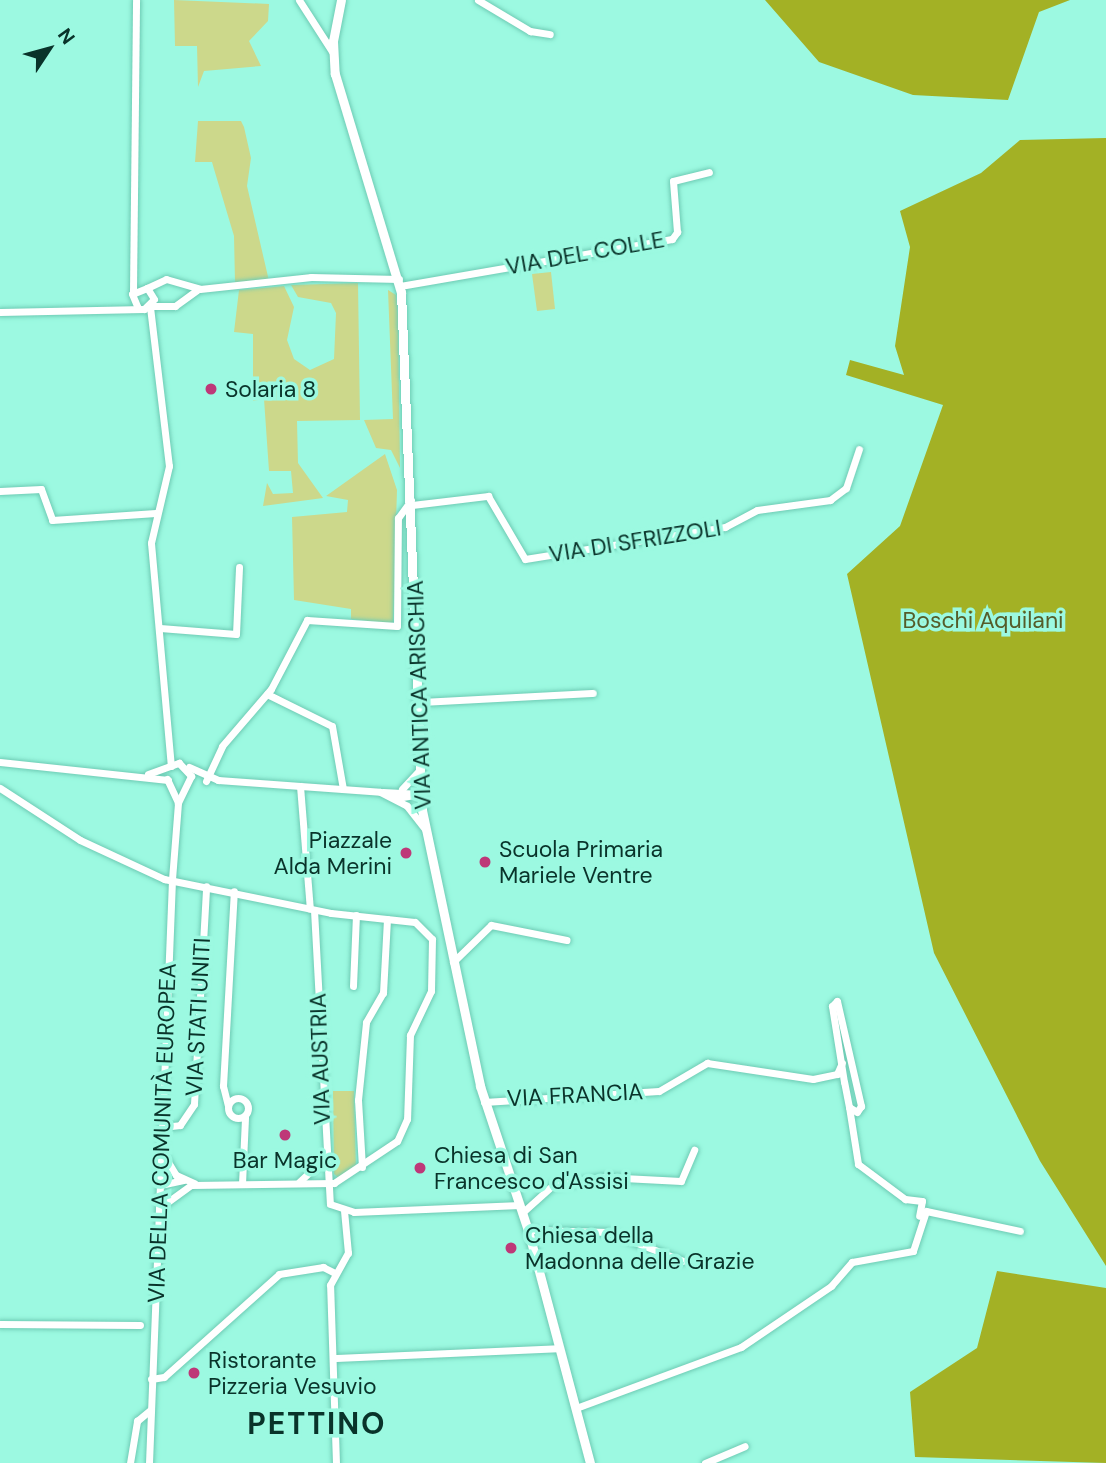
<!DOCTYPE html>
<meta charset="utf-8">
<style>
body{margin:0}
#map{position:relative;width:1106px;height:1463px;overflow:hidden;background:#9cf9e1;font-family:"DM Sans",sans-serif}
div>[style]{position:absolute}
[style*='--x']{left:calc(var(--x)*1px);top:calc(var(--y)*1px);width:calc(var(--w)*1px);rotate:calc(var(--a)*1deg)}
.green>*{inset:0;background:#ccd88b}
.forest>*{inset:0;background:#a3b125}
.roads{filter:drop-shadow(0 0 2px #6ecbb4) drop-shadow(0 0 2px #6ecbb4)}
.minor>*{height:7px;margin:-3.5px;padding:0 3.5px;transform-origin:3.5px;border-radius:3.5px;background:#fff}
.minor>.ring{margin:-3.5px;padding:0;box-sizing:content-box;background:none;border:7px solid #fff;border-radius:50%}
.major>*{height:9px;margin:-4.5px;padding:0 4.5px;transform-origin:4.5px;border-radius:4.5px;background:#fff}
.dots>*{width:19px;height:19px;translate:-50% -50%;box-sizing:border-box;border:4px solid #9cf9e1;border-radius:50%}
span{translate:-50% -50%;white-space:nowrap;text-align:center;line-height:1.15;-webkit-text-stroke:7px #9cf9e1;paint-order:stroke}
.street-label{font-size:23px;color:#09332a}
.poi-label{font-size:23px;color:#09332a}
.left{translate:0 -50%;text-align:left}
.right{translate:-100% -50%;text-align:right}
.park-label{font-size:23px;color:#555c29}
.district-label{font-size:30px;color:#09332a;font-weight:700;letter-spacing:2px}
.north{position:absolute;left:14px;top:14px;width:70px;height:70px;-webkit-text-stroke:5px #9cf9e1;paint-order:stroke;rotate:54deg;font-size:19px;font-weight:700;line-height:28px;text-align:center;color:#09332a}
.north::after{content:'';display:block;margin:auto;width:24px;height:32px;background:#09332a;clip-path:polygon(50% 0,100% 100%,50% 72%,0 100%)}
</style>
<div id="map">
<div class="green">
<div style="clip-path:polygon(174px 0,269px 4px,268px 21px,249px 41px,261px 66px,204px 71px,198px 87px,197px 46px,175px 46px)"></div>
<div style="clip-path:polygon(198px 121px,241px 121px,244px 127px,251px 158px,247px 186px,269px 281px,235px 282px,234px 236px,214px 169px,212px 162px,195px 162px)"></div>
<div style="clip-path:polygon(551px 272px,555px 309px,537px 311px,532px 274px)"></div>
<div style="clip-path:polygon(358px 283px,360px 420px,297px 421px,298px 463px,323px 498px,263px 506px,267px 483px,273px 494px,293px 493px,291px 471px,269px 471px,264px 399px,253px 401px,253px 334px,234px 332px,239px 290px,284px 286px,294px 307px,287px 340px,294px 359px,310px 370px,334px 359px,336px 313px,331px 303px,298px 297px,291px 285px)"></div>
<div style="clip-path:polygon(388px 290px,396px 295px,398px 316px,400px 468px,391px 450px,376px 448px,364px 420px,393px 419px)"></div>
<div style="clip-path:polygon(385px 454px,397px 490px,393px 624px,351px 619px,351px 609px,294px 600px,292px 517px,347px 512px,348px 500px,326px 496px)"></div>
<div style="clip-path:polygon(333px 1091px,354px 1091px,356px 1168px,341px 1180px,334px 1174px)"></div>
</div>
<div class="forest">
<div style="clip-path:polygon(765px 0,1070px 0,1039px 12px,1008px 100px,913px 95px,819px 62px)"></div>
<div style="clip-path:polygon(1106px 138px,1106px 1266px,1040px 1161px,934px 953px,847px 574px,900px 526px,943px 405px,846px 375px,850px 360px,904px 375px,895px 346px,910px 247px,900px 211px,981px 173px,1020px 140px)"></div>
<div style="clip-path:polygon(997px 1271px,1106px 1288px,1106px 1463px,915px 1457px,910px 1392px,977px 1348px)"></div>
</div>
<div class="roads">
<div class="minor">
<div style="--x:299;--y:0;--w:63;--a:57.3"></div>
<div style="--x:478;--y:0;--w:61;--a:30.8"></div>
<div style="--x:530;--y:31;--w:20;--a:9"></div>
<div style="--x:400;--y:286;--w:276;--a:-9.8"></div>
<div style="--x:672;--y:239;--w:9;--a:-54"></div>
<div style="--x:677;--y:232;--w:51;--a:-94.5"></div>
<div style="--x:673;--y:181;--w:37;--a:-14"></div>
<div style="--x:147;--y:288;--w:21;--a:-25"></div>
<div style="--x:166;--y:279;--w:35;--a:16"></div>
<div style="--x:200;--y:289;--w:112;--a:-6.2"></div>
<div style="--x:311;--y:277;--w:88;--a:1.3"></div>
<div style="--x:133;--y:292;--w:292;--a:-89.4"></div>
<div style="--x:151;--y:306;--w:24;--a:0"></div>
<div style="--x:175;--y:306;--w:27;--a:-36"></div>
<div style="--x:150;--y:307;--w:160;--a:83.2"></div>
<div style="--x:169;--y:466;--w:79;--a:103.2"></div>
<div style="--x:151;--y:543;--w:224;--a:84.9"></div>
<div style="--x:0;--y:312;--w:144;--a:-1.2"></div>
<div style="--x:144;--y:309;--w:14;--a:-45"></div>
<div style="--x:154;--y:299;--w:13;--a:-122"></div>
<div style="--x:147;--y:288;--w:16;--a:158"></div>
<div style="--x:132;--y:294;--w:15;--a:67"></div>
<div style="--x:0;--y:491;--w:41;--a:-2.8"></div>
<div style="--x:41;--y:489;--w:33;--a:70"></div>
<div style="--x:52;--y:520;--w:104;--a:-3.9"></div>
<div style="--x:412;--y:505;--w:77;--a:-6.8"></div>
<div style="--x:488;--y:496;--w:73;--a:59.6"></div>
<div style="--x:525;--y:559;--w:203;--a:-9.1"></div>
<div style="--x:725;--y:527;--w:36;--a:-28"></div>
<div style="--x:757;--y:510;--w:74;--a:-7.8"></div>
<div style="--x:830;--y:500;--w:20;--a:-37"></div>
<div style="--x:846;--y:488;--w:41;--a:-71.6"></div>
<div style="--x:160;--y:628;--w:76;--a:4.5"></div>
<div style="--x:236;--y:634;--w:67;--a:-87.4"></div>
<div style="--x:267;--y:694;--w:72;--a:26.2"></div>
<div style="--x:332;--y:726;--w:64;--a:80.1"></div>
<div style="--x:420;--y:702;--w:173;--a:-3"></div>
<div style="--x:0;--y:762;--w:169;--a:6.1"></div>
<div style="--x:189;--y:767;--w:32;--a:24"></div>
<div style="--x:218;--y:780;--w:162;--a:4.2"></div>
<div style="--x:380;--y:792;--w:30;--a:27"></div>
<div style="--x:407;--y:806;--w:29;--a:52"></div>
<div style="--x:148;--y:774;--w:33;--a:-20"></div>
<div style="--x:179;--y:763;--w:18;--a:47"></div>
<div style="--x:191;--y:776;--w:30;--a:116"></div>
<div style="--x:178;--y:803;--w:77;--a:94.5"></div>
<div style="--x:172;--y:880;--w:583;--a:92.26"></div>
<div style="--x:167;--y:779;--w:26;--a:65"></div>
<div style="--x:206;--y:781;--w:38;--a:-65"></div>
<div style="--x:222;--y:746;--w:75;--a:-49.3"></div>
<div style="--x:271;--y:689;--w:78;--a:-62.4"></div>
<div style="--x:307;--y:620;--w:90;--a:3.8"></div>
<div style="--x:397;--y:626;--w:108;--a:-89.5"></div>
<div style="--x:398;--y:518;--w:22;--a:-54"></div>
<div style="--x:300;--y:786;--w:123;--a:85.4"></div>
<div style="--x:0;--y:788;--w:95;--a:33"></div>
<div style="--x:80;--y:840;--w:93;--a:24.9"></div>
<div style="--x:164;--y:879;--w:170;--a:11.5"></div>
<div style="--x:331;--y:913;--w:84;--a:6.1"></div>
<div style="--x:415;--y:922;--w:24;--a:45"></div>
<div style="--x:432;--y:939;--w:52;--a:91.1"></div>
<div style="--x:431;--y:991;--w:49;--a:115.5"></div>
<div style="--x:410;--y:1035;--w:84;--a:92"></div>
<div style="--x:407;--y:1119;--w:24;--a:114"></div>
<div style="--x:397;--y:1141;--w:76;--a:146.3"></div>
<div style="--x:334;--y:1183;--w:143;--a:179.2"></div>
<div style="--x:191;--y:1185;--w:39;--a:144"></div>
<div style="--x:402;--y:789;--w:26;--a:-47"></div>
<div style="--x:383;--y:792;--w:37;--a:3"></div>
<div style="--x:397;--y:798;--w:23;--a:-10"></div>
<div style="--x:314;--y:910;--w:294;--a:86.9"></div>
<div style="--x:330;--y:1204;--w:25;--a:18"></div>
<div style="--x:354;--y:1212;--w:166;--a:-2.4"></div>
<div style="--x:453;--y:962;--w:53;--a:-44.2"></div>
<div style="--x:491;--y:925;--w:77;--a:11.2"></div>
<div style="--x:353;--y:986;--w:71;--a:-87.6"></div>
<div style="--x:837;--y:1001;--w:108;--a:77.1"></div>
<div style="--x:861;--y:1106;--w:7;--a:124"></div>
<div style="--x:857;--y:1112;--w:9;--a:-148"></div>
<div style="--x:849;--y:1107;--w:25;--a:-101"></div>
<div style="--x:844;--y:1082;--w:77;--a:-99"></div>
<div style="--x:832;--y:1006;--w:7;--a:-45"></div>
<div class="ring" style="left:228px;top:1098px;width:13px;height:13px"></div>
<div style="--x:484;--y:1102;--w:175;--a:-3.6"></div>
<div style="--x:659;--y:1091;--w:56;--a:-30.3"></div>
<div style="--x:707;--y:1063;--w:107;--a:8.6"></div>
<div style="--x:813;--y:1079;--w:25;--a:-12"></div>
<div style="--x:837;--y:1074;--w:12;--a:-66"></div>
<div style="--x:228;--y:1106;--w:21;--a:-104"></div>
<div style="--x:223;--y:1086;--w:195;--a:-86.8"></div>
<div style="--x:849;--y:1107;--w:58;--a:81"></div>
<div style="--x:858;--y:1164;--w:59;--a:36.7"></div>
<div style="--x:905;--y:1199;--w:17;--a:7"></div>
<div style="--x:922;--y:1201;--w:15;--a:101"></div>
<div style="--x:162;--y:1127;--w:18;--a:-6"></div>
<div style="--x:180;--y:1125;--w:25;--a:-56"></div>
<div style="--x:194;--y:1104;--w:218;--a:-86.8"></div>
<div style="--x:162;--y:1152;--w:27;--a:59"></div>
<div style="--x:176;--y:1175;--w:20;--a:24"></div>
<div style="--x:362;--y:1167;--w:67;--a:-93.4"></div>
<div style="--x:358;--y:1100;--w:78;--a:-84.1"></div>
<div style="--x:366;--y:1022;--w:34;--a:-60"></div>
<div style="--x:383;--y:993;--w:74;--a:-86.9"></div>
<div style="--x:299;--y:1182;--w:34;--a:-43"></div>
<div style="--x:242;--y:1184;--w:67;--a:-87.4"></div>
<div style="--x:160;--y:1185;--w:25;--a:-12"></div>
<div style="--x:523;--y:1212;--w:39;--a:-42"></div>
<div style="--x:552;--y:1186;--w:53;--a:-9.8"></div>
<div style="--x:604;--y:1177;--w:77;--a:3"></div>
<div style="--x:681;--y:1181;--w:34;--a:-67"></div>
<div style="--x:528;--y:1230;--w:81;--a:1.4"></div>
<div style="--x:609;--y:1232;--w:79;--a:21.4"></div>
<div style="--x:0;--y:1324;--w:140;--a:0.4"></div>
<div style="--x:334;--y:1358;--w:226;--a:-2.5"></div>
<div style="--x:151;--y:1379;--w:13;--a:-9"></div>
<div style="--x:164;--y:1377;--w:154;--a:-41.8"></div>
<div style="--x:279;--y:1274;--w:45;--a:-9"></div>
<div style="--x:323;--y:1267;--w:13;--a:27"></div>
<div style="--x:576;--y:1408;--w:176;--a:-20.3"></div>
<div style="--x:741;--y:1347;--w:109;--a:-34.1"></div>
<div style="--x:831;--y:1286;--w:32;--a:-49"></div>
<div style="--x:852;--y:1262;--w:62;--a:-10.2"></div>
<div style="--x:913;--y:1251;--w:42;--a:-72"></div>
<div style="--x:926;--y:1211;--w:96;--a:12"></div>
<div style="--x:130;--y:1463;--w:43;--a:-80.5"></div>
<div style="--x:137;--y:1421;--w:17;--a:-40"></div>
<div style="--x:336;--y:1463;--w:178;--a:-91.9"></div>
<div style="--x:330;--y:1285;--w:37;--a:-61"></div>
<div style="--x:348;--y:1253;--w:42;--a:-95.4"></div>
<div style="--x:705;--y:1463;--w:43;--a:-23"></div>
</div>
<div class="major">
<div style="--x:341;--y:0;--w:42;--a:101"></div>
<div style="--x:333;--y:41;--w:33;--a:87"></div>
<div style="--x:335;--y:74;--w:228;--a:73.2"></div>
<div style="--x:401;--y:292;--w:518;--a:87.68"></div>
<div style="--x:422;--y:810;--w:282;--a:78.1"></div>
<div style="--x:480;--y:1086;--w:152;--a:71.6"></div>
<div style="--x:528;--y:1230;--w:241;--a:75.1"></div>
</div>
</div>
<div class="dots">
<div style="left:211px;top:389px;background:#be3878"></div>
<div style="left:406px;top:853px;background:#be3878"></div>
<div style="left:485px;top:862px;background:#be3878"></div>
<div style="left:285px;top:1135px;background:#be3878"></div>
<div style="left:420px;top:1168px;background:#be3878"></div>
<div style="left:511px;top:1248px;background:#be3878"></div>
<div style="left:194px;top:1373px;background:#be3878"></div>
</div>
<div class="street-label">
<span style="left:585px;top:253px;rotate:-10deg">VIA DEL COLLE</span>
<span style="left:635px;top:541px;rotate:-9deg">VIA DI SFRIZZOLI</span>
<span style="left:419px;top:695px;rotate:-92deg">VIA ANTICA ARISCHIA</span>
<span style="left:198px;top:1017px;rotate:-87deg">VIA STATI UNITI</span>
<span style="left:320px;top:1059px;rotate:-92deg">VIA AUSTRIA</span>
<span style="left:575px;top:1095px;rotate:-3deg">VIA FRANCIA</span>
<span style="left:162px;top:1133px;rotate:-88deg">VIA DELLA COMUNITÀ EUROPEA</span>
</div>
<div class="poi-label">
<span class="left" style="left:225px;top:389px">Solaria 8</span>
<span class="right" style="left:392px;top:853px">Piazzale<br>Alda Merini</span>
<span class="left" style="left:499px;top:862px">Scuola Primaria<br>Mariele Ventre</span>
<span class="left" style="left:434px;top:1168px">Chiesa di San<br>Francesco d'Assisi</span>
<span style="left:285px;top:1160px">Bar Magic</span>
<span class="left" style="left:525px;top:1248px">Chiesa della<br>Madonna delle Grazie</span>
<span class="left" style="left:208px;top:1373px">Ristorante<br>Pizzeria Vesuvio</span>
</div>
<div class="park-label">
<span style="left:983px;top:620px">Boschi Aquilani</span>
</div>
<div class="district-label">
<span style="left:317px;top:1424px">PETTINO</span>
</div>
<div class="north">N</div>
</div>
